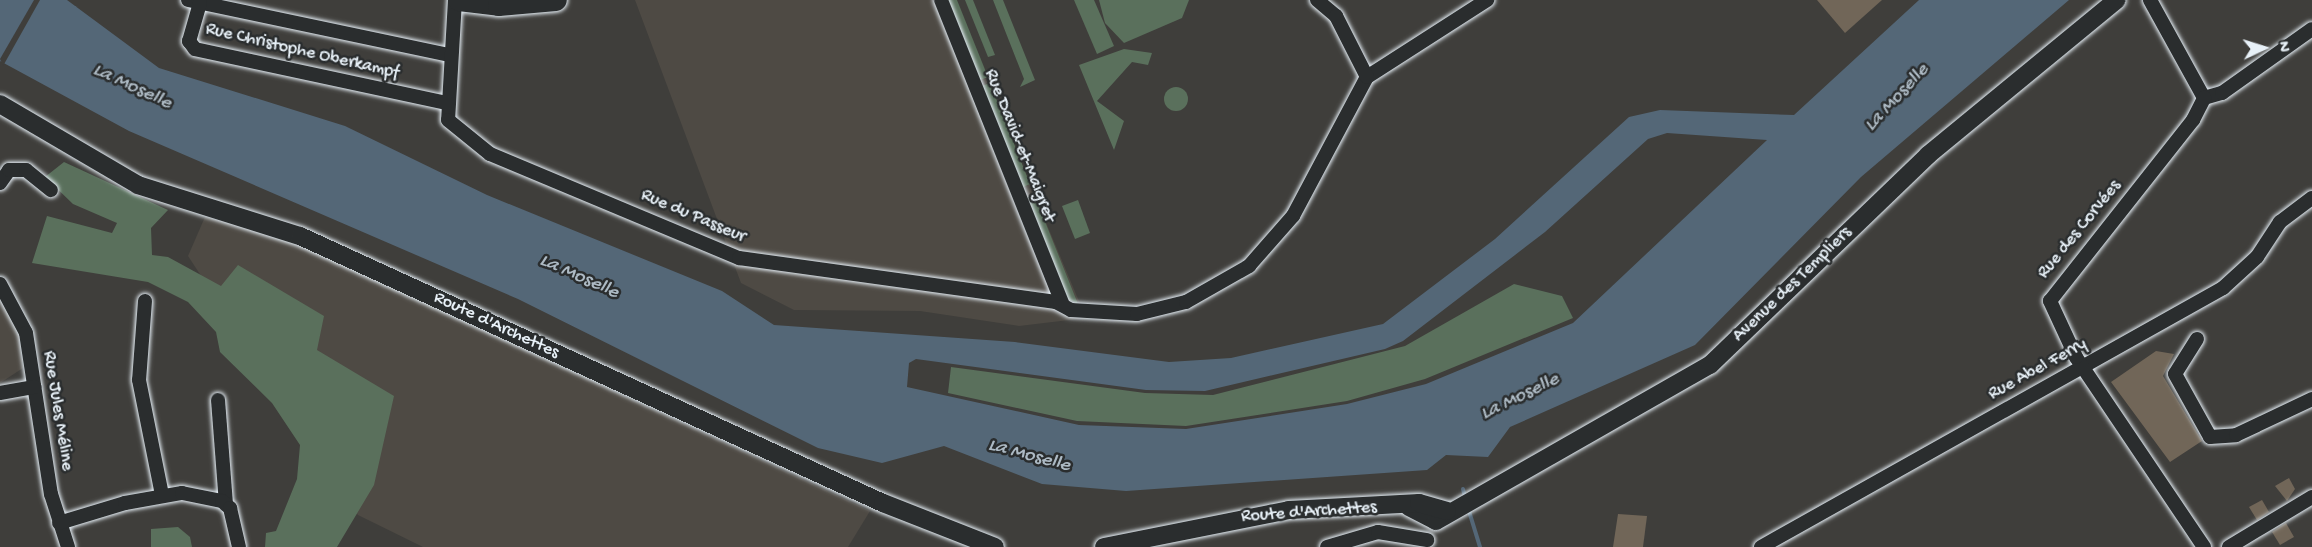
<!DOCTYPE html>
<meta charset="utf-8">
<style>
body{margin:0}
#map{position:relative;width:2312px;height:547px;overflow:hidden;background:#3f3e3b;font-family:"Gochi Hand",sans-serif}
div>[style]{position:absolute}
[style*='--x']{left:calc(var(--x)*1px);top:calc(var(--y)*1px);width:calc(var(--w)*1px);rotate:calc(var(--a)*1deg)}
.built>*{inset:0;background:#4e4a44}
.green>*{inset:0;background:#5a705c}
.round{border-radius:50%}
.water>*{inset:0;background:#546777}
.pier>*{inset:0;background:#3f3e3b}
.stream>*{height:4px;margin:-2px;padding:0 2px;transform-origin:2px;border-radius:2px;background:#546777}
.building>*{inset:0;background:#716658}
.roads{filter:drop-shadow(0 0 2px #e8f1f8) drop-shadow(0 0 2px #e8f1f8)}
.minor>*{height:14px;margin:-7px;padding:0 7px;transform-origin:7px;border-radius:7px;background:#2a2d2e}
.tertiary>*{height:18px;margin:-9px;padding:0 9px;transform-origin:9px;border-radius:9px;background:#2a2d2e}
.primary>*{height:22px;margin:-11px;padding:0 11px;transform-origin:11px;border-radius:11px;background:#2a2d2e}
span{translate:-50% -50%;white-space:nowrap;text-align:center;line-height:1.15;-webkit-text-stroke:5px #2a2d2e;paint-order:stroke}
.street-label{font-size:18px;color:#e8f1f8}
.water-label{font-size:20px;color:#adbac4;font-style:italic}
.north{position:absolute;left:2234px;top:18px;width:60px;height:60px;-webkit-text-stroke:4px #2a2d2e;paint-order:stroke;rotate:86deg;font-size:16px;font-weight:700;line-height:24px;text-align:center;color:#e8f1f8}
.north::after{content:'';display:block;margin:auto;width:21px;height:27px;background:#e8f1f8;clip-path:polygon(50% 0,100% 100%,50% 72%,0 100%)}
</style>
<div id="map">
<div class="built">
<div style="clip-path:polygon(635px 0,953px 0,1086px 318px,1019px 326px,920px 311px,794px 310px,741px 283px)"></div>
<div style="clip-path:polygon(205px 217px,288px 239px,870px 511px,848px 547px,423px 547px,358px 515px,188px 256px)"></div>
<div style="clip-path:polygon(0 296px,18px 328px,23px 368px,0 383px)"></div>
</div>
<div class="green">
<div style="clip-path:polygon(948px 0,957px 0,988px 77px,980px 80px)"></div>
<div style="clip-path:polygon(965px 0,973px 0,995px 55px,988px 57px)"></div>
<div style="clip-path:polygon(993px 0,1003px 0,1035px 80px,1020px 87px,1024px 79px)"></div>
<div style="clip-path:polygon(1074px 0,1094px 0,1114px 46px,1097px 54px)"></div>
<div style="clip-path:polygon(1099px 0,1189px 0,1182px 18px,1124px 43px,1105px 23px)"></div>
<div style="clip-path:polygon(1124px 49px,1152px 53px,1148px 65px,1132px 62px,1097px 101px,1124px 121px,1114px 150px,1079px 65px)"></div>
<div style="clip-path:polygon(990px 83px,1030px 184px,1023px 187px,982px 86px)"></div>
<div class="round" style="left:1164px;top:87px;width:24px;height:24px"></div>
<div style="clip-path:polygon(64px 162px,168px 210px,151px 228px,152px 255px,168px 257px,221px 286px,238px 265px,324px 316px,317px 350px,394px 396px,374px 485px,337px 547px,265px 547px,266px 533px,276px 531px,297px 479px,300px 445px,272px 403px,220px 352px,216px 332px,188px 302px,148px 282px,32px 263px,47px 216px,112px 233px,117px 223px,73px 204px,45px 177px)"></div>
<div style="clip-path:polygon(1034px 194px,1078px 304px,1068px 299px,1027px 197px)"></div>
<div style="clip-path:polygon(1078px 200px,1090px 233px,1075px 239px,1062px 206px)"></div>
<div style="clip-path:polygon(1514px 284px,1562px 296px,1573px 318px,1425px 379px,1347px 401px,1186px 426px,1077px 421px,948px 393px,951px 367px,1145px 393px,1213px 395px,1405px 346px)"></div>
<div style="clip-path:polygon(178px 527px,190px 537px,192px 547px,151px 547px,151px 529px)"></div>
</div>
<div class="water">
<div style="clip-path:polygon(evenodd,0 0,67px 0,159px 68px,345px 126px,487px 195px,722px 291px,774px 325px,1015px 342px,1169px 362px,1231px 358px,1383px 324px,1495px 239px,1629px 117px,1660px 110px,1794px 115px,1919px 0,2069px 0,1861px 177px,1695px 345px,1510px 427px,1488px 457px,1446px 455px,1427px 470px,1126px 491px,1042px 484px,944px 446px,882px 463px,818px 448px,518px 299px,129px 131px,0 61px,0 0,1667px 133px,1767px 140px,1573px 323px,1426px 384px,1347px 404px,1186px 429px,1079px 425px,907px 387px,909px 363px,916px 359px,1146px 390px,1205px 391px,1385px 349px,1403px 341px,1545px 232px,1648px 139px,1667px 133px)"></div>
</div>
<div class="pier">
<div style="clip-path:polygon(34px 0,40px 0,3px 66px,0 59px)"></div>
</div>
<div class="stream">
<div style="--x:1463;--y:489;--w:8;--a:76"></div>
<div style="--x:1468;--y:508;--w:41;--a:72.9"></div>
</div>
<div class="building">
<div style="clip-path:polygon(1817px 0,1882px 0,1845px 33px)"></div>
<div style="clip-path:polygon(2156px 351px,2174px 354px,2163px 376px,2202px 441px,2170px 462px,2111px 382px)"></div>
<div style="clip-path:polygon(2289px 478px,2295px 489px,2287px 501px,2275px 486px)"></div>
<div style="clip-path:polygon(2262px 500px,2269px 512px,2257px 520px,2249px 507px)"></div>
<div style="clip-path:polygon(1618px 514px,1647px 516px,1643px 547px,1613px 547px)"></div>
<div style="clip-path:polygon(2286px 523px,2294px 537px,2280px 545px,2272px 532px)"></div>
</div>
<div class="roads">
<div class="minor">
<div style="--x:188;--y:0;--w:268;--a:11.9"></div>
<div style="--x:455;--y:0;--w:120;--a:93.3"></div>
<div style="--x:448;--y:120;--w:54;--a:39"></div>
<div style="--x:490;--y:154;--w:270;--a:22.7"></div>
<div style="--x:739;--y:258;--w:320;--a:7.9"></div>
<div style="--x:1056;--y:302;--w:17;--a:28"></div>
<div style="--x:1071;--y:310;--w:66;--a:3.5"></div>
<div style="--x:1137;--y:314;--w:50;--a:-13.8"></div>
<div style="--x:1186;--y:302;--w:73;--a:-29.7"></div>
<div style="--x:1249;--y:266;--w:67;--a:-48.7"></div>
<div style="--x:1293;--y:216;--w:157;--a:-62"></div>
<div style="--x:1367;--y:77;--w:143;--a:-32.7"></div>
<div style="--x:941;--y:0;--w:328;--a:68.2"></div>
<div style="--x:1317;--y:0;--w:25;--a:40"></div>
<div style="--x:1336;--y:16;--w:68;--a:63.1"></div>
<div style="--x:2150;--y:0;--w:112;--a:61.1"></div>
<div style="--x:200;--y:3;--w:40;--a:106"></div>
<div style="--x:189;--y:41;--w:10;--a:53"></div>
<div style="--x:195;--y:49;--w:258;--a:12.1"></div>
<div style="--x:2204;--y:98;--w:19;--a:-16"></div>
<div style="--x:2222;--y:93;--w:110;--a:-35.4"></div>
<div style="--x:0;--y:183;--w:16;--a:-55"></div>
<div style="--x:9;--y:170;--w:17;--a:0"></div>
<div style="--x:26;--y:170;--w:32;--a:39"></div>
<div style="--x:0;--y:284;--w:55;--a:62"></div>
<div style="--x:26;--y:333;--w:163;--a:81.2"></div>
<div style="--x:51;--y:494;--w:56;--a:72.2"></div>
<div style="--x:145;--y:301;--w:79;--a:94.3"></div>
<div style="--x:139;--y:380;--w:117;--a:78.7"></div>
<div style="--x:2197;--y:339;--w:41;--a:122.2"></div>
<div style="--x:2175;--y:374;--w:72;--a:60.9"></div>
<div style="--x:2210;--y:437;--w:26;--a:-4"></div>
<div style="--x:2236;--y:435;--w:84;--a:-25.3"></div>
<div style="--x:0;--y:393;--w:35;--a:-10"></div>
<div style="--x:218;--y:400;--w:105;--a:85.6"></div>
<div style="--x:59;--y:523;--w:69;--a:-16.9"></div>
<div style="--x:125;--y:503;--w:58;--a:-10"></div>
<div style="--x:182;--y:493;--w:41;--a:11.3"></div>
<div style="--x:222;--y:501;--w:11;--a:41"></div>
<div style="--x:230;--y:508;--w:40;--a:77"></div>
<div style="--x:1327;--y:547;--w:53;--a:-16.4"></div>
<div style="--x:1378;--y:532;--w:50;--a:9.3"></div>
<div style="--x:1761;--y:547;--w:530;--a:-29.28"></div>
<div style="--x:2223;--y:288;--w:46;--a:-42.4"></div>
<div style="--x:2257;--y:257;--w:42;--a:-56.7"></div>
<div style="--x:2280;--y:222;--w:40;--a:-37"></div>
<div style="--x:2204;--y:547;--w:229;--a:-124"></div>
<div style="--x:2076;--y:357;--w:62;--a:-114.9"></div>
<div style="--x:2050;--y:301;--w:231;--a:-51.7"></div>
<div style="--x:2193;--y:120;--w:25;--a:-63"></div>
<div style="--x:2229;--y:547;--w:97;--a:-31.1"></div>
</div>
<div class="tertiary">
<div style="--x:0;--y:104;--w:160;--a:30.4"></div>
<div style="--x:138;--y:185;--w:170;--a:17.5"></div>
<div style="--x:300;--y:236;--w:641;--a:24.61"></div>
<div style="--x:883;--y:503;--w:120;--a:21.4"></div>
<div style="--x:1409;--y:507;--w:30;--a:27"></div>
<div style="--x:1436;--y:521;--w:315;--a:-29.7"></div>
<div style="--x:1710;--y:365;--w:303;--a:-43.9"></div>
<div style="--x:1928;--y:155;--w:244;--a:-39.4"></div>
<div style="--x:1104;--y:547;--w:189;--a:-11.3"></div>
<div style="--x:1289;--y:510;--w:130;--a:-3.1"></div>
<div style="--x:1419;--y:503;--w:29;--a:16"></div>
</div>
<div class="primary">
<div style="--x:459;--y:0;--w:40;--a:7.1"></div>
<div style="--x:499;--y:5;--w:57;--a:-5"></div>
</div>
</div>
<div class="street-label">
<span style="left:302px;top:52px;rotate:13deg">Rue Christophe Oberkampf</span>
<span style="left:1019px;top:146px;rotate:68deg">Rue David-et-Maigret</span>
<span style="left:693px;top:217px;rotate:23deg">Rue du Passeur</span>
<span style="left:2080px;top:230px;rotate:-51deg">Rue des Corvées</span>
<span style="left:1793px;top:285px;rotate:-44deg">Avenue des Templiers</span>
<span style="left:496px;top:326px;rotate:25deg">Route d'Archettes</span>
<span style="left:2038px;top:370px;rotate:-29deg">Rue Abel Ferry</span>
<span style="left:57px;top:411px;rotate:81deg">Rue Jules Méline</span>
<span style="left:1309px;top:513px;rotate:-4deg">Route d'Archettes</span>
</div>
<div class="water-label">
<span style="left:132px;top:87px;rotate:25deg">La Moselle</span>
<span style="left:1897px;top:98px;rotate:-47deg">La Moselle</span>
<span style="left:579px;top:277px;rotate:24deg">La Moselle</span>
<span style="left:1520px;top:397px;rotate:-26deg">La Moselle</span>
<span style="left:1029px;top:456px;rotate:15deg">La Moselle</span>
</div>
<div class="north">N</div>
</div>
